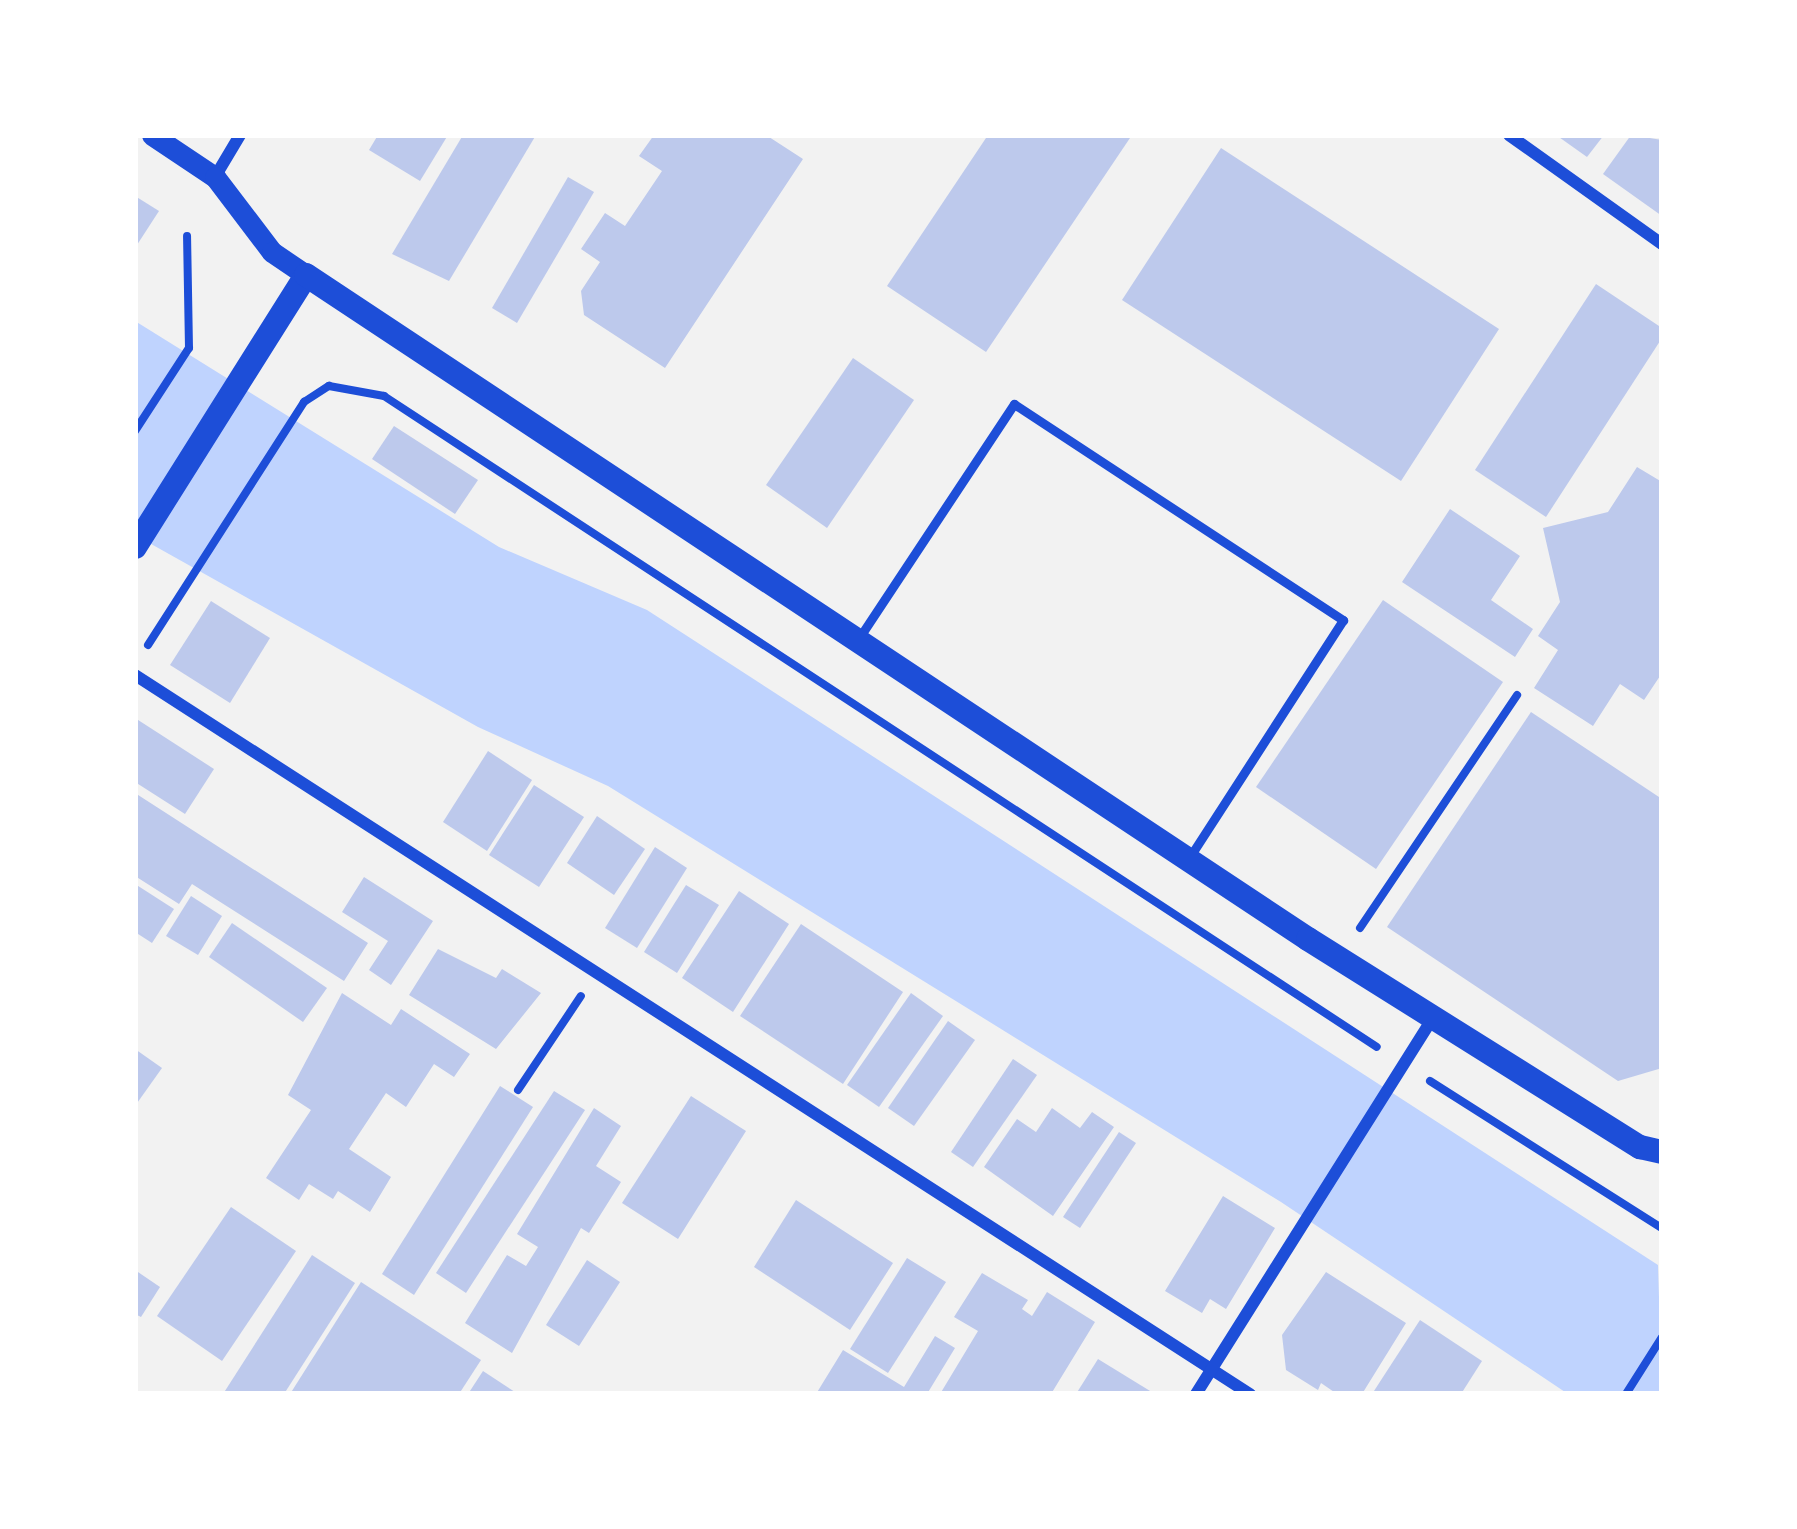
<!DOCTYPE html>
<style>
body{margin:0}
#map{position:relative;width:1797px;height:1529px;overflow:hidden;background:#f2f2f2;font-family:Jost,sans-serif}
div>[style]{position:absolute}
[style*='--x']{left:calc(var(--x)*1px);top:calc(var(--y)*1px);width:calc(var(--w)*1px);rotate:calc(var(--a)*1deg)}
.water>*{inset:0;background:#bfd3fe}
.building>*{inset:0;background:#bdc9ec}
.path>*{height:8px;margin:-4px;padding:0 4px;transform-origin:4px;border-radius:4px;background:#1d4ed8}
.service>*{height:9px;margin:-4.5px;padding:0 4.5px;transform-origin:4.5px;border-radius:4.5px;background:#1d4ed8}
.minor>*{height:12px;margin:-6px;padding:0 6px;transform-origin:6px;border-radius:6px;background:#1d4ed8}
.tertiary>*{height:21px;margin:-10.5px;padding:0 10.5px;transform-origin:10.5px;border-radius:10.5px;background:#1d4ed8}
.secondary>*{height:24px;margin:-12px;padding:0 12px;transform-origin:12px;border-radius:12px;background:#1d4ed8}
span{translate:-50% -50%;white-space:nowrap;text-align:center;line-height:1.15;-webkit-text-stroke:12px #fff;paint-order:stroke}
.frame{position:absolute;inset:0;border:138px solid #fff;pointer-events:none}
</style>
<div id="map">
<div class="water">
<div style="clip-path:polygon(135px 321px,499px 547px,647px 610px,1658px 1265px,1662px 1394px,1568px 1394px,1281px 1202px,608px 786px,478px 727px,135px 535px)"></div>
</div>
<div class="building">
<div style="clip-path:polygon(378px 135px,448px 135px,420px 181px,369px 150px)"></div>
<div style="clip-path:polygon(463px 135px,536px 135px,449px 281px,392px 254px)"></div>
<div style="clip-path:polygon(654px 135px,766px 135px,803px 159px,665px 368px,584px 315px,581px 291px,600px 262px,581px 249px,605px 213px,625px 226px,662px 171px,639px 156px)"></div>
<div style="clip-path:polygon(988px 135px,1132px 135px,986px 352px,887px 286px)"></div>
<div style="clip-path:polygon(1556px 135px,1604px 135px,1587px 157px)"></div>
<div style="clip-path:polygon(1631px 135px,1662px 140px,1662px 216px,1603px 174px)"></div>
<div style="clip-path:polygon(1221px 148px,1499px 329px,1401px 481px,1122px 300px)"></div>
<div style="clip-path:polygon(568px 177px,594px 192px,517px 323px,492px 308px)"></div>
<div style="clip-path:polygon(135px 196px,159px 211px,135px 248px)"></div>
<div style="clip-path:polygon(1596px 284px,1662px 328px,1662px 338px,1546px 517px,1475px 470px)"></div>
<div style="clip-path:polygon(853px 358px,914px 400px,827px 528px,766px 485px)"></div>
<div style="clip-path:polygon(394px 426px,478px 480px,455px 514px,372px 459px)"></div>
<div style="clip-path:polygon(1637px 467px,1662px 482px,1662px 673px,1644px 700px,1620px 684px,1593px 726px,1534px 688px,1558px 650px,1538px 636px,1560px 602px,1543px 528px,1608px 512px)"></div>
<div style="clip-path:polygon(1450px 509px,1520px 556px,1491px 600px,1533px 629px,1515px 657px,1402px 582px)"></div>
<div style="clip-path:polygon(1383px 600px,1503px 682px,1376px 869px,1256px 787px)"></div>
<div style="clip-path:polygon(211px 601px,270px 638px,230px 703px,170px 665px)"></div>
<div style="clip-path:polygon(1531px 712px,1662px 799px,1662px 1068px,1618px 1081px,1387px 927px)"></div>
<div style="clip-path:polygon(135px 718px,214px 769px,185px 814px,135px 782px)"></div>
<div style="clip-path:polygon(488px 751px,532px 780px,487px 851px,443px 822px)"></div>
<div style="clip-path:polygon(534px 785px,584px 817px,539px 887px,489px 855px)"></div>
<div style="clip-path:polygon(135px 793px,368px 943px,344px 981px,192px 884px,179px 904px,135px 876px)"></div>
<div style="clip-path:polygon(597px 816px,645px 849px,614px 895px,567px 863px)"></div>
<div style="clip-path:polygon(655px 847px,687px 868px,637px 948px,605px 928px)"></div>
<div style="clip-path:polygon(364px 877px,433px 921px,391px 985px,369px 970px,388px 941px,342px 912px)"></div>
<div style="clip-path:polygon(135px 884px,174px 909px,152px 943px,135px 932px)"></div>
<div style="clip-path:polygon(686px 885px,719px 905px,677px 973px,644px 952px)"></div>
<div style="clip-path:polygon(739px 891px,789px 924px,733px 1012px,682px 978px)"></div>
<div style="clip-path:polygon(191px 896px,222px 916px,198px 955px,166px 936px)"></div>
<div style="clip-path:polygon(232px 923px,327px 988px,303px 1022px,209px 957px)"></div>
<div style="clip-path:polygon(801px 924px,903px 992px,843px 1084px,740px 1016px)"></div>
<div style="clip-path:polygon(438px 949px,496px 978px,502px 969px,541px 993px,496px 1049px,409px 995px)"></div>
<div style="clip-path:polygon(342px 993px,391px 1025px,401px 1009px,470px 1054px,454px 1077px,434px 1064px,406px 1107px,386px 1093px,349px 1149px,391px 1177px,370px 1212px,338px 1191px,333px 1199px,309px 1184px,299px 1200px,266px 1178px,311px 1110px,288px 1095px)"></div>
<div style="clip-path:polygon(911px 993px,943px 1016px,879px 1107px,847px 1085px)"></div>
<div style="clip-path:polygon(948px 1021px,975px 1040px,914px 1126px,888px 1108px)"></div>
<div style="clip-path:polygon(135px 1049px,162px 1068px,135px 1106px)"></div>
<div style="clip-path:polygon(1013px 1059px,1037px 1075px,973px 1167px,951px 1152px)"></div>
<div style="clip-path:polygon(500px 1086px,533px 1107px,414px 1295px,382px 1274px)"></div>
<div style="clip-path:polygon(554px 1091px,585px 1110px,466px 1293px,436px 1273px)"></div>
<div style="clip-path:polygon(691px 1096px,746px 1131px,678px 1239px,622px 1203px)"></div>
<div style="clip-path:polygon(594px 1108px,621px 1126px,596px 1166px,621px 1182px,589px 1233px,581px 1228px,512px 1353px,465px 1323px,507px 1255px,526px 1266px,538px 1247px,517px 1234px)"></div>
<div style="clip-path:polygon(1052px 1108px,1080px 1128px,1092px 1112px,1114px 1127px,1053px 1216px,984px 1167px,1017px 1119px,1036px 1132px)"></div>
<div style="clip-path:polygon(1119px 1132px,1136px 1143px,1080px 1228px,1063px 1217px)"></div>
<div style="clip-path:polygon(1223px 1196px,1275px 1228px,1226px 1309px,1210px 1299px,1202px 1313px,1165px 1291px)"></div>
<div style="clip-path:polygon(796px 1200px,893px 1263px,850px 1330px,754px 1267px)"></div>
<div style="clip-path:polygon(231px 1207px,296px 1251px,222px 1361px,157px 1316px)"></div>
<div style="clip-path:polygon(312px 1255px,355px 1283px,284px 1394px,223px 1394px)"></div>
<div style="clip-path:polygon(907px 1258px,946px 1282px,888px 1373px,850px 1349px)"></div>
<div style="clip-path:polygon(587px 1260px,620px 1282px,579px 1346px,546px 1325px)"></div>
<div style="clip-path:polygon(135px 1270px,160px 1287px,141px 1317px,135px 1314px)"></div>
<div style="clip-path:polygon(1326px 1272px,1406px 1323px,1362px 1394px,1337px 1394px,1321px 1383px,1318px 1390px,1286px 1370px,1282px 1335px)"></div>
<div style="clip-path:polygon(982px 1273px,1028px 1300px,1022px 1309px,1032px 1316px,1047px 1292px,1095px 1322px,1051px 1394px,940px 1394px,978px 1331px,954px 1317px)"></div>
<div style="clip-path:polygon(361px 1282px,481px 1360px,459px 1394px,290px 1394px)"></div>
<div style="clip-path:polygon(1420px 1320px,1482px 1361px,1461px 1394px,1372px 1394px)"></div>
<div style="clip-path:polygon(935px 1336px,955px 1348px,927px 1394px,816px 1394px,843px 1350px,904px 1387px)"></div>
<div style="clip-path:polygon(1098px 1359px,1155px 1394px,1076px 1394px)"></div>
<div style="clip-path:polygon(483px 1371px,518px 1394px,468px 1394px)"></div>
</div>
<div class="path">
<div style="--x:135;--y:431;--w:99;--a:-57"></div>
<div style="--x:189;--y:348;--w:112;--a:-91"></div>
<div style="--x:148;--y:645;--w:289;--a:-57.3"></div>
<div style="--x:304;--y:402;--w:30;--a:-33"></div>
<div style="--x:329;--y:386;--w:56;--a:10.3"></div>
<div style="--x:384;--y:396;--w:1187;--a:33.25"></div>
<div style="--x:1360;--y:928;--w:281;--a:-56"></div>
<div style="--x:1430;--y:1081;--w:275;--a:32.4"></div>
<div style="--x:518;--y:1090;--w:113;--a:-56.2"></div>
<div style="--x:1626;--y:1394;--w:67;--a:-57.7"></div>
</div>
<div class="service">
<div style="--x:859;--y:638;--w:281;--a:-56.5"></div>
<div style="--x:1014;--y:404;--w:394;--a:33.3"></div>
<div style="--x:1343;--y:620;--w:286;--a:122.9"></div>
</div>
<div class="minor">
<div style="--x:1509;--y:135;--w:188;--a:35.5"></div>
<div style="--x:215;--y:177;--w:49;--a:-59.2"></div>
<div style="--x:135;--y:675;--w:1327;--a:32.82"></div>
<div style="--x:1196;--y:1394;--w:444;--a:-57.8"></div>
</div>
<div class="tertiary">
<div style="--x:152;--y:135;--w:76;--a:33.7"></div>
<div style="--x:215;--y:177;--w:94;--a:52.8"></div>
<div style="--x:272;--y:252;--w:41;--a:34.1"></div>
</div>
<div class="secondary">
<div style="--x:135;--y:547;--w:321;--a:-57.8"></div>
<div style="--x:306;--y:275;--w:1202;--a:33.53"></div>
<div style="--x:1308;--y:939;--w:392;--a:32.1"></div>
<div style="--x:1640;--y:1147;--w:23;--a:13"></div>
</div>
<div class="frame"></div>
</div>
